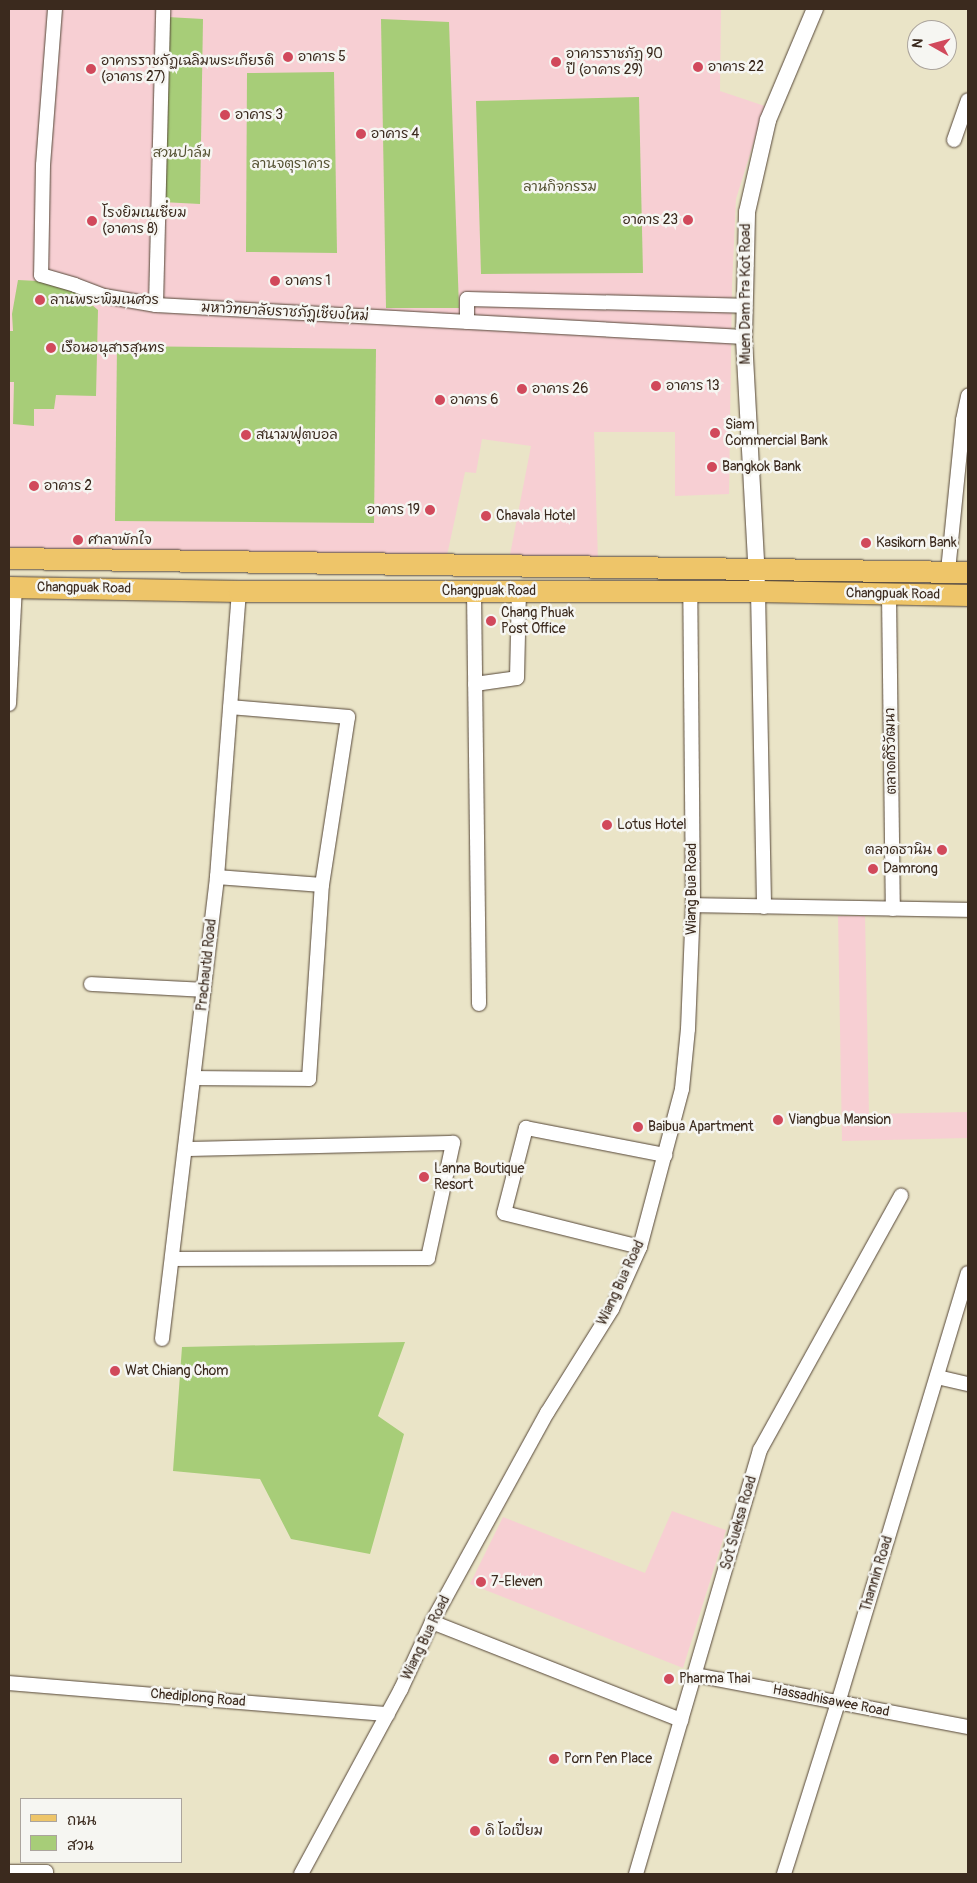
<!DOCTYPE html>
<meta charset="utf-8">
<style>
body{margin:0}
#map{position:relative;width:977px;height:1883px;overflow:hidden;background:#eae4c7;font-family:Pangolin,"Playpen Sans Thai",sans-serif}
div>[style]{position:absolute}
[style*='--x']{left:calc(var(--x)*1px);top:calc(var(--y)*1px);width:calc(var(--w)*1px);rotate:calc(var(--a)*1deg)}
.built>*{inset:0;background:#f7cfd3}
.green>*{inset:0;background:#a7cd78}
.roads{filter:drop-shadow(0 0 1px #554637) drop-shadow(0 0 1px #554637)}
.minor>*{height:14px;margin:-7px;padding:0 7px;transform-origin:7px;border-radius:7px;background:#fff}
.tertiary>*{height:16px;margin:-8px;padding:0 8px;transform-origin:8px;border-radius:8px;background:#fff}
.primary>*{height:21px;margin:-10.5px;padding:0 10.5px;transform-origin:10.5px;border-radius:10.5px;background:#eec569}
.dots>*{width:14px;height:14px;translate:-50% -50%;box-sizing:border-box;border:2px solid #f6f6f2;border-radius:50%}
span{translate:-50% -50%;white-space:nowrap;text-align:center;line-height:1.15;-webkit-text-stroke:5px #f6f6f2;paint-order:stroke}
.poi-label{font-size:14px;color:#3b2a1e}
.left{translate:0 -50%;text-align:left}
.right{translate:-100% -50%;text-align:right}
.park-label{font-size:14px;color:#565334}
.street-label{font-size:14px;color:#3b2a1e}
.frame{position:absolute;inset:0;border:10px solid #3b2a1e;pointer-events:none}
.legend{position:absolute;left:20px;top:1798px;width:162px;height:65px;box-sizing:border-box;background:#f6f6f2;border:1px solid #aba49d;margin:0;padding:6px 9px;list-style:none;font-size:15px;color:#3b2a1e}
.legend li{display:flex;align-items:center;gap:10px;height:25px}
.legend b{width:25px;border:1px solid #aba49d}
.north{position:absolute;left:907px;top:20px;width:50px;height:50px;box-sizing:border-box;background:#f6f6f2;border:1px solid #aba49d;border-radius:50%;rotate:277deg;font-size:14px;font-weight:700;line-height:20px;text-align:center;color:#3b2a1e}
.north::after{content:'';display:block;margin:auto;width:18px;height:22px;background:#d1495b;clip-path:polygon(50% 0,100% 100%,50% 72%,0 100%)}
</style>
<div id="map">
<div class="built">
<div style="clip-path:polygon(9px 9px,721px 9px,720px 91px,765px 106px,736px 199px,732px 286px,729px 494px,675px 496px,675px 432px,594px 432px,598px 561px,509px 560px,531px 446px,482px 439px,476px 473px,465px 472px,446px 560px,9px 552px)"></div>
<div style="clip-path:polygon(838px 916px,865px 916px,869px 1114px,968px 1112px,968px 1138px,842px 1141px)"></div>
<div style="clip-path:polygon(672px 1511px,726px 1530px,683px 1668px,470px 1584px,503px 1517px,645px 1573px)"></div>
</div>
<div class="green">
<div style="clip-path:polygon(167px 17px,203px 19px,200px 204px,162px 202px)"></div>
<div style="clip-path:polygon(381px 19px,449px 22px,459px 308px,386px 308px)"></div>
<div style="clip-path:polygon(334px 72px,337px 253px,246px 252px,247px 73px)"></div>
<div style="clip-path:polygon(639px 97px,643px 273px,481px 274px,476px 101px)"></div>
<div style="clip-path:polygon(18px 280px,38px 281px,78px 293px,98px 310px,96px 396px,56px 395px,54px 409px,34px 409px,34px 426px,13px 424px,14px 382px,9px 382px,9px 331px,13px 331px,12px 314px)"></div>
<div style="clip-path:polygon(117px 346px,376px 349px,374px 523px,115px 521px)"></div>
<div style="clip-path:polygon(405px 1342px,378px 1416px,404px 1434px,370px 1554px,291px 1539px,260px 1479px,173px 1471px,182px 1347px)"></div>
</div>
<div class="roads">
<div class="minor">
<div style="--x:55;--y:9;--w:156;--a:94.4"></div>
<div style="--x:43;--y:165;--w:110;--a:91"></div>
<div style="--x:41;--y:275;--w:35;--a:16"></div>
<div style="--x:75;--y:285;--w:31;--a:21"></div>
<div style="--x:104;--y:296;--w:53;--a:9.8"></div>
<div style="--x:156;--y:305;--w:589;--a:3.12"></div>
<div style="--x:954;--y:140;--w:42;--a:-70.7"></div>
<div style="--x:156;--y:305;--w:296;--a:-88.6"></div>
<div style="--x:467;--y:322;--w:23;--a:-90"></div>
<div style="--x:467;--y:299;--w:277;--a:1.4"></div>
<div style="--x:948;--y:571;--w:152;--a:-84.3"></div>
<div style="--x:963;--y:420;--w:25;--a:-78"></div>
<div style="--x:474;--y:591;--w:413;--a:89.3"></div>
<div style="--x:758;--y:591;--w:316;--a:88.9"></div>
<div style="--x:889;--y:594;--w:315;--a:89.3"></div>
<div style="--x:475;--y:684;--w:42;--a:-8.1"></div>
<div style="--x:517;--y:678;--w:87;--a:-88.7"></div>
<div style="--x:9;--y:704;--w:117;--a:-87.1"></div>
<div style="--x:217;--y:877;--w:105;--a:4.4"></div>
<div style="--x:693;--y:905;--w:275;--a:1"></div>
<div style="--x:91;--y:984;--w:113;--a:3"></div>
<div style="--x:194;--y:1078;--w:115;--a:0.5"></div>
<div style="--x:309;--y:1079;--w:194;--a:-86.2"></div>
<div style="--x:322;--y:885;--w:170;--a:-81.2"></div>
<div style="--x:348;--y:717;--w:118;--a:-175.2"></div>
<div style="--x:640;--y:1247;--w:140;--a:-166"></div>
<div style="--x:504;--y:1213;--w:88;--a:-75.5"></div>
<div style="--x:526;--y:1128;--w:142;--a:11"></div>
<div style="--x:172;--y:1259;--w:256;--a:-0.2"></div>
<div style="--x:428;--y:1258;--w:118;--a:-77.7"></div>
<div style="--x:453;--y:1143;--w:268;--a:178.7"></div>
<div style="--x:162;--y:1339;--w:465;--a:-83.2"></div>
<div style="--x:217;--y:877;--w:287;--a:-85.6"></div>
<div style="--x:937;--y:1377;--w:32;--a:13"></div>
<div style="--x:432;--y:1622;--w:268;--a:21.5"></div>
<div style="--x:695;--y:1675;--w:278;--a:10.8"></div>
<div style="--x:9;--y:1683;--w:380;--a:4.7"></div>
<div style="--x:9;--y:1872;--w:37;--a:0"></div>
<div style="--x:46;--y:1872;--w:2;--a:90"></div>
<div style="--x:301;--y:1874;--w:210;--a:-61.6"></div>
<div style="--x:401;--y:1689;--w:74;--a:-65.2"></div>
<div style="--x:432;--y:1622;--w:239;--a:-61.2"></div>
<div style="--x:547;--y:1413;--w:123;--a:-58"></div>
<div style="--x:612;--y:1309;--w:68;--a:-65.7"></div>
<div style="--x:640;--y:1247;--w:163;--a:-75.1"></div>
<div style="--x:682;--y:1089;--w:60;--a:-84.3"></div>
<div style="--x:688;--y:1029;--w:124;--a:-87.7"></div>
<div style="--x:693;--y:905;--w:314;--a:-90.5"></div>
<div style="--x:636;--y:1874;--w:442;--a:-73.7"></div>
<div style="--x:760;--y:1450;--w:291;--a:-61"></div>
<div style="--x:784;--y:1874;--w:179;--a:-72.5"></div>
<div style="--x:838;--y:1703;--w:449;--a:-73.2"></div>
</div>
<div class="tertiary">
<div style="--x:757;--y:579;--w:242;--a:-93.1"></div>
<div style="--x:744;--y:337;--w:125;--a:-88.6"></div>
<div style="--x:747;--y:212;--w:94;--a:-77.1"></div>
<div style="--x:768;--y:120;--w:121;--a:-67.1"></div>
</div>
<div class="primary">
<div style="--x:9;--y:558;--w:959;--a:0.84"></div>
<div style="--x:9;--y:587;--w:230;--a:1"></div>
<div style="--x:239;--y:591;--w:519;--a:0"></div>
<div style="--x:758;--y:591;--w:210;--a:1.1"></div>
</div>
</div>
<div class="dots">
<div style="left:288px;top:57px;background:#d1495b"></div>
<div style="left:556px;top:62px;background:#d1495b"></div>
<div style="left:698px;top:67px;background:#d1495b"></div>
<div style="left:91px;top:69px;background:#d1495b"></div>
<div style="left:225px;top:115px;background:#d1495b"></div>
<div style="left:361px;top:134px;background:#d1495b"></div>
<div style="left:688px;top:220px;background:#d1495b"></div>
<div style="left:92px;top:221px;background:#d1495b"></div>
<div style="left:275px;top:281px;background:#d1495b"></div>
<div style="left:40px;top:300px;background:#d1495b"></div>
<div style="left:51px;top:348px;background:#d1495b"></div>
<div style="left:656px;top:386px;background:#d1495b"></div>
<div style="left:522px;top:389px;background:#d1495b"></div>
<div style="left:440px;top:400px;background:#d1495b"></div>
<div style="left:715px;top:433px;background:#d1495b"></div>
<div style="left:246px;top:435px;background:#d1495b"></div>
<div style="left:712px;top:467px;background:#d1495b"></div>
<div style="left:34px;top:486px;background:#d1495b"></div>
<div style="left:430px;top:510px;background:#d1495b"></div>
<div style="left:486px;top:516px;background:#d1495b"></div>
<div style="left:78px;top:540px;background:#d1495b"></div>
<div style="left:866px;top:543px;background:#d1495b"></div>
<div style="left:491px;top:621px;background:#d1495b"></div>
<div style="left:607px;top:825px;background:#d1495b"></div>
<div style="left:942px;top:850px;background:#d1495b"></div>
<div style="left:873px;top:869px;background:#d1495b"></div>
<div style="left:778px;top:1120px;background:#d1495b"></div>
<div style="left:638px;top:1127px;background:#d1495b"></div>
<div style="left:424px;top:1177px;background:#d1495b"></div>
<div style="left:115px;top:1371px;background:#d1495b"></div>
<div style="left:481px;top:1582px;background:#d1495b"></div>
<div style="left:669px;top:1679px;background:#d1495b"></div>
<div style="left:554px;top:1759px;background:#d1495b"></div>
<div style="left:475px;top:1831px;background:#d1495b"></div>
</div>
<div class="poi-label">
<span class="left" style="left:566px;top:62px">อาคารราชภัฏ 90<br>ปี (อาคาร 29)</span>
<span class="left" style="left:298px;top:57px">อาคาร 5</span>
<span class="left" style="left:101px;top:69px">อาคารราชภัฏเฉลิมพระเกียรติ<br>(อาคาร 27)</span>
<span class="left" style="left:708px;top:67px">อาคาร 22</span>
<span class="left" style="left:235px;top:115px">อาคาร 3</span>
<span class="left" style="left:371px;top:134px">อาคาร 4</span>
<span class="left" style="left:102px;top:221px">โรงยิมเนเซี่ยม<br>(อาคาร 8)</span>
<span class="right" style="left:678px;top:220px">อาคาร 23</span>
<span class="left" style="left:285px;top:281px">อาคาร 1</span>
<span class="left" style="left:50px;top:300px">ลานพระพิฆเนศวร</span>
<span class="left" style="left:61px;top:348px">เรือนอนุสารสุนทร</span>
<span class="left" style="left:666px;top:386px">อาคาร 13</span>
<span class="left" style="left:532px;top:389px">อาคาร 26</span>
<span class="left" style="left:450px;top:400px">อาคาร 6</span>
<span class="left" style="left:725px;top:433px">Siam<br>Commercial Bank</span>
<span class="left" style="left:256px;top:435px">สนามฟุตบอล</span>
<span class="left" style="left:722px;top:467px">Bangkok Bank</span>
<span class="left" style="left:44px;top:486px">อาคาร 2</span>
<span class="right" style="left:420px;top:510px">อาคาร 19</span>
<span class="left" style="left:496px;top:516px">Chavala Hotel</span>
<span class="left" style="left:88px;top:540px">ศาลาพักใจ</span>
<span class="left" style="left:876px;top:543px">Kasikorn Bank</span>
<span class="left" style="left:501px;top:621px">Chang Phuak<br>Post Office</span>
<span class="left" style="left:617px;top:825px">Lotus Hotel</span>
<span class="right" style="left:932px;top:850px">ตลาดธานิน</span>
<span class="left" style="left:883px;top:869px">Damrong</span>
<span class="left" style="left:788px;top:1120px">Viangbua Mansion</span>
<span class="left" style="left:648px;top:1127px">Baibua Apartment</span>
<span class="left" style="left:434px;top:1177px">Lanna Boutique<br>Resort</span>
<span class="left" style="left:125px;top:1371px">Wat Chiang Chom</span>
<span class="left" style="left:491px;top:1582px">7-Eleven</span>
<span class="left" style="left:679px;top:1679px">Pharma Thai</span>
<span class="left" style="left:564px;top:1759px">Porn Pen Place</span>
<span class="left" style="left:485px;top:1831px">ดิ โอเปี่ยม</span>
</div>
<div class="park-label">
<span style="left:182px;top:153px">สวนปาล์ม</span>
<span style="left:291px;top:164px">ลานจตุราคาร</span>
<span style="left:560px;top:187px">ลานกิจกรรม</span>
</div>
<div class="street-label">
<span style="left:746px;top:294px;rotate:-90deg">Muen Dam Pra Kot Road</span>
<span style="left:285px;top:312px;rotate:3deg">มหาวิทยาลัยราชภัฏเชียงใหม่</span>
<span style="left:84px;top:588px;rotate:1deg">Changpuak Road</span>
<span style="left:489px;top:591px">Changpuak Road</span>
<span style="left:893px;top:594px;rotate:1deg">Changpuak Road</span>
<span style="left:891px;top:751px;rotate:-91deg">ตลาดศิริวัฒนา</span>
<span style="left:692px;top:889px;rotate:-90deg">Wiang Bua Road</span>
<span style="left:207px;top:965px;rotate:-84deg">Prachautid Road</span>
<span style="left:621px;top:1283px;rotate:-65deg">Wiang Bua Road</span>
<span style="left:739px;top:1523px;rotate:-74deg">Sot Sueksa Road</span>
<span style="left:877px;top:1574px;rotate:-73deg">Thannin Road</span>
<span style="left:426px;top:1638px;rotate:-64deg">Wiang Bua Road</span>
<span style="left:198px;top:1698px;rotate:5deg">Chediplong Road</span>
<span style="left:831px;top:1701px;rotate:11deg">Hassadhisawee Road</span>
</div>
<div class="frame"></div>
<ul class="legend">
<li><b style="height:6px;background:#eec569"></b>ถนน</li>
<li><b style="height:14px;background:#a7cd78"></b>สวน</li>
</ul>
<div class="north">N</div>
</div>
